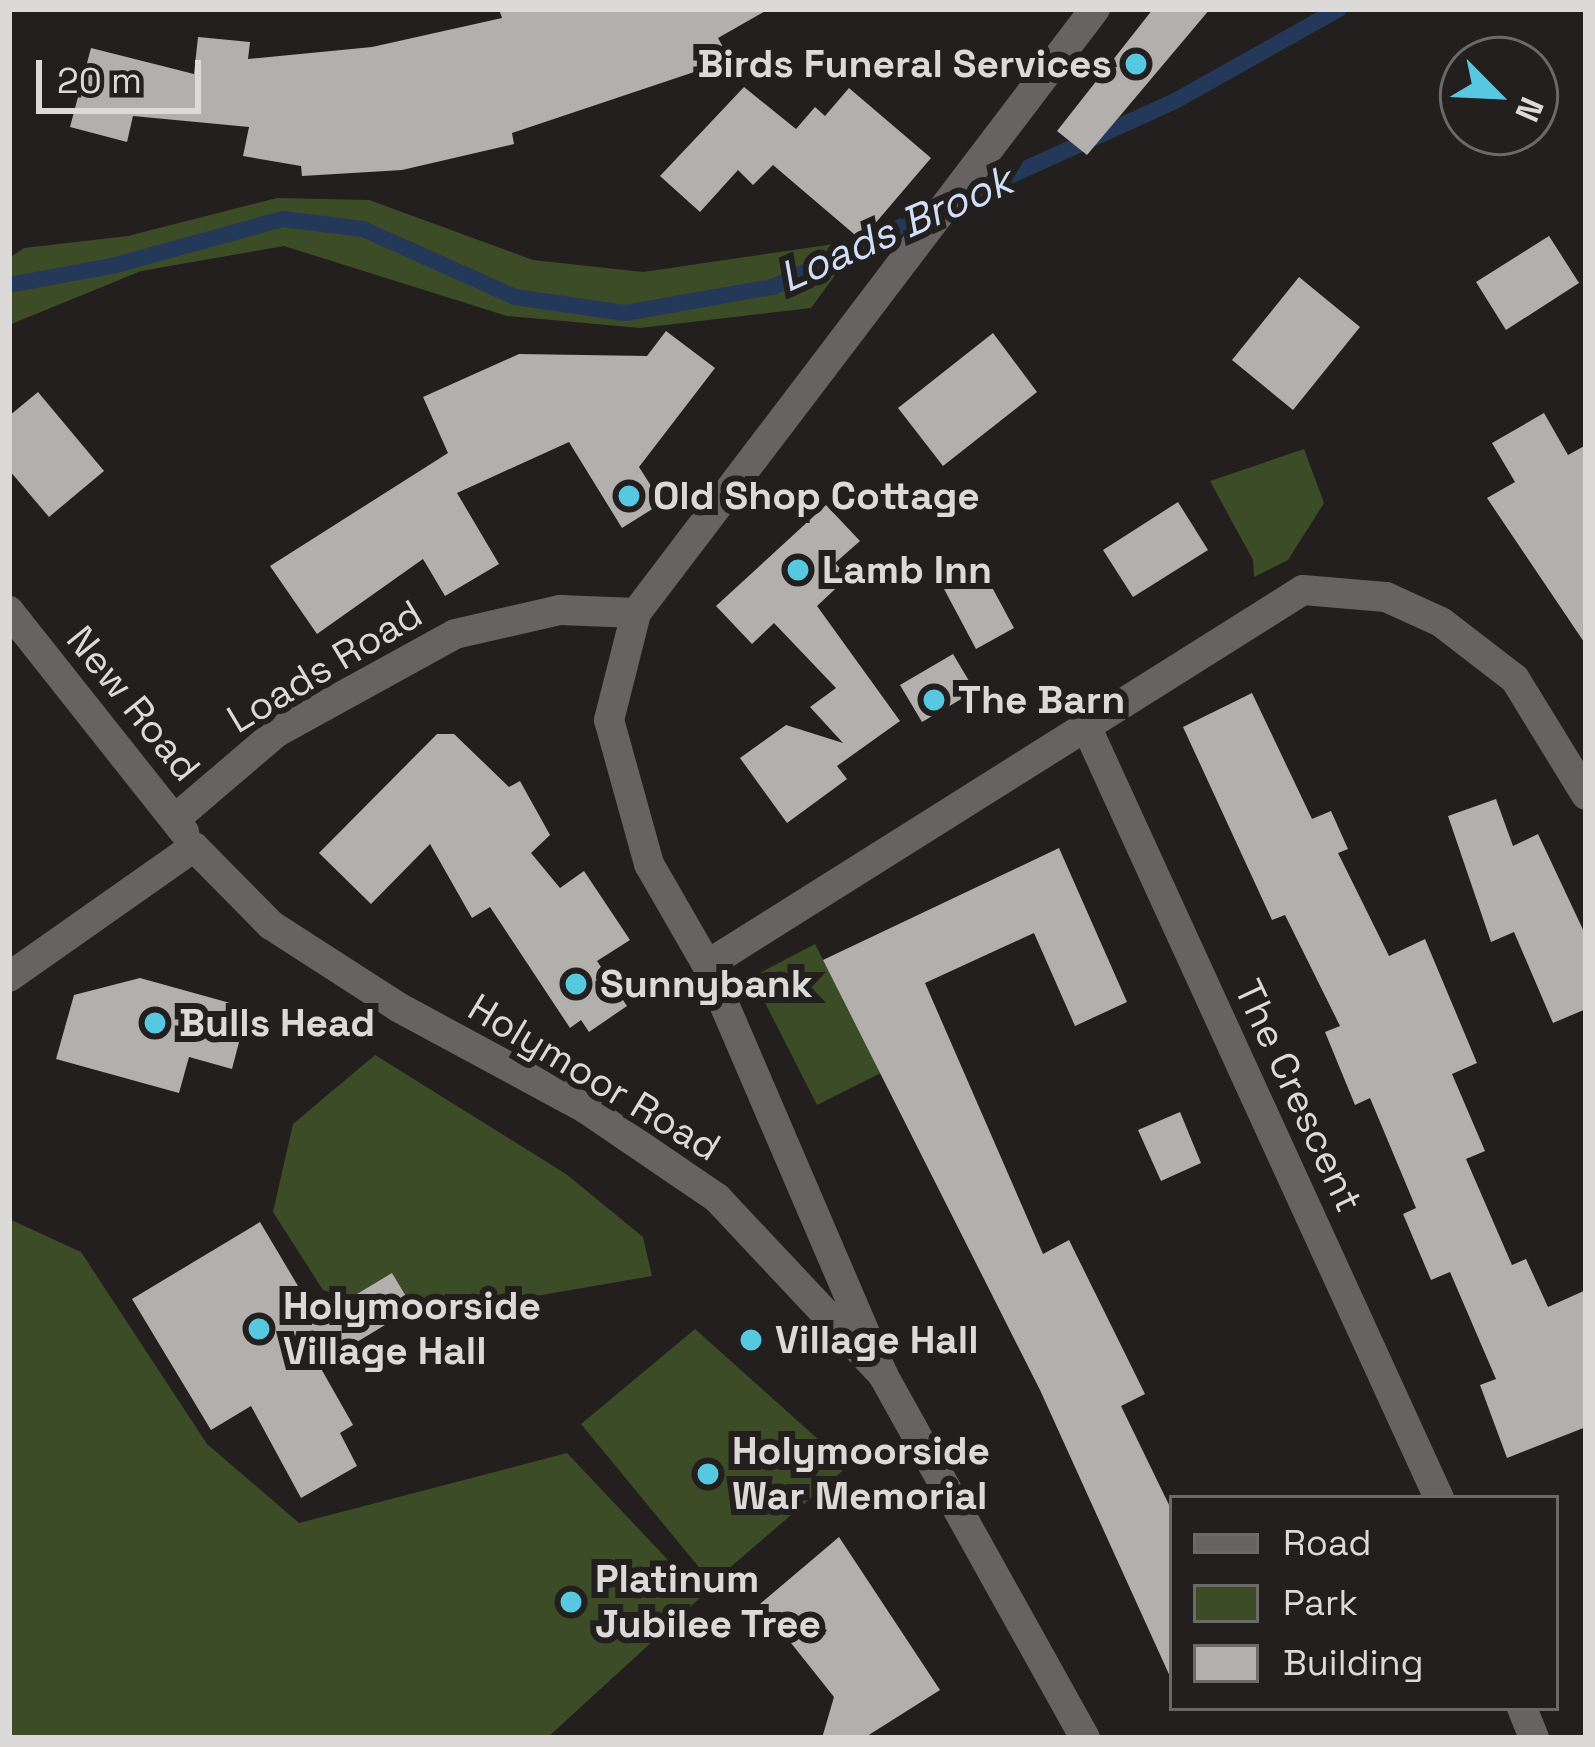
<!DOCTYPE html>
<style>
body{margin:0}
#map{position:relative;width:1595px;height:1747px;overflow:hidden;background:#221f1e;font-family:"Space Grotesk",sans-serif}
div>[style]{position:absolute}
[style*='--x']{left:calc(var(--x)*1px);top:calc(var(--y)*1px);width:calc(var(--w)*1px);rotate:calc(var(--a)*1deg)}
.green>*{inset:0;background:#3c4c27}
.stream>*{height:16px;margin:-8px;padding:0 8px;transform-origin:8px;border-radius:8px;background:#243859}
.building>*{inset:0;background:#b2afac}
.minor>*{height:30px;margin:-15px;padding:0 15px;transform-origin:15px;border-radius:15px;background:#676362}
.tertiary>*{height:30px;margin:-15px;padding:0 15px;transform-origin:15px;border-radius:15px;background:#676362}
.dots>*{width:33px;height:33px;translate:-50% -50%;box-sizing:border-box;border:6px solid #221f1e;border-radius:50%}
span{translate:-50% -50%;white-space:nowrap;text-align:center;line-height:1.15;-webkit-text-stroke:12px #221f1e;paint-order:stroke}
.poi-label{font-size:39px;color:#dcdad9;font-weight:700}
.right{translate:-100% -50%;text-align:right}
.left{translate:0 -50%;text-align:left}
.street-label{font-size:39px;color:#dcdad9}
.water-label{font-size:42px;color:#d0dff8;font-style:italic}
.frame{position:absolute;inset:0;border:12px solid #dcdad9;pointer-events:none}
.legend{position:absolute;left:1169px;top:1495px;width:390px;height:216px;box-sizing:border-box;background:#221f1e;border:3px solid #6c6a69;margin:0;padding:15px 21px;list-style:none;font-size:36px;color:#dcdad9}
.legend li{display:flex;align-items:center;gap:24px;height:60px}
.legend b{width:60px;border:3px solid #6c6a69}
.north{position:absolute;left:1439px;top:36px;width:120px;height:120px;box-sizing:border-box;background:#221f1e;border:3px solid #6c6a69;border-radius:50%;rotate:114deg;font-size:33px;font-weight:700;line-height:48px;text-align:center;color:#dcdad9}
.north::after{content:'';display:block;margin:auto;width:42px;height:54px;background:#56c9e1;clip-path:polygon(50% 0,100% 100%,50% 72%,0 100%)}
.scale{position:absolute;left:36px;top:60px;width:165px;height:54px;box-sizing:border-box;border:6px solid #dcdad9;border-top:0;padding-left:15px;font-size:36px;line-height:42px;white-space:nowrap;color:#dcdad9;-webkit-text-stroke:9px #221f1e;paint-order:stroke}
</style>
<div id="map">
<div class="green">
<div style="clip-path:polygon(277px 198px,369px 200px,533px 260px,643px 272px,861px 240px,811px 308px,640px 328px,507px 316px,284px 246px,141px 271px,9px 325px,9px 258px,24px 248px,128px 236px)"></div>
<div style="clip-path:polygon(1304px 449px,1324px 503px,1288px 560px,1254px 577px,1253px 560px,1210px 481px)"></div>
<div style="clip-path:polygon(815px 944px,881px 1073px,817px 1105px,752px 977px)"></div>
<div style="clip-path:polygon(375px 1055px,566px 1174px,643px 1237px,652px 1276px,366px 1325px,350px 1298px,323px 1290px,273px 1212px,293px 1124px)"></div>
<div style="clip-path:polygon(9px 1219px,81px 1252px,207px 1444px,299px 1523px,567px 1453px,702px 1596px,547px 1738px,9px 1738px)"></div>
<div style="clip-path:polygon(695px 1329px,848px 1466px,712px 1583px,581px 1424px)"></div>
</div>
<div class="stream">
<div style="--x:959;--y:199;--w:237;--a:-24.4"></div>
<div style="--x:1175;--y:101;--w:188;--a:-29.3"></div>
<div style="--x:9;--y:285;--w:105;--a:-10.5"></div>
<div style="--x:112;--y:266;--w:177;--a:-15.4"></div>
<div style="--x:283;--y:219;--w:81;--a:7.1"></div>
<div style="--x:363;--y:229;--w:167;--a:24.1"></div>
<div style="--x:515;--y:297;--w:111;--a:8.3"></div>
<div style="--x:625;--y:313;--w:150;--a:-10"></div>
<div style="--x:773;--y:287;--w:180;--a:-25.3"></div>
</div>
<div class="building">
<div style="clip-path:polygon(499px 9px,769px 9px,718px 38px,730px 60px,512px 133px,514px 144px,402px 170px,302px 176px,301px 166px,243px 156px,249px 127px,133px 116px,127px 142px,70px 127px,91px 48px,194px 74px,198px 37px,250px 42px,248px 59px,372px 47px,502px 18px)"></div>
<div style="clip-path:polygon(1153px 9px,1210px 9px,1087px 155px,1057px 131px)"></div>
<div style="clip-path:polygon(744px 87px,796px 129px,815px 107px,825px 116px,849px 88px,931px 158px,861px 240px,773px 165px,753px 185px,738px 170px,700px 212px,660px 176px)"></div>
<div style="clip-path:polygon(1549px 236px,1579px 283px,1506px 330px,1476px 282px)"></div>
<div style="clip-path:polygon(1299px 277px,1360px 327px,1293px 410px,1232px 360px)"></div>
<div style="clip-path:polygon(666px 331px,715px 368px,639px 467px,662px 503px,622px 528px,569px 442px,457px 493px,499px 564px,445px 596px,423px 559px,317px 634px,270px 566px,448px 453px,423px 397px,519px 354px,647px 356px)"></div>
<div style="clip-path:polygon(993px 333px,1037px 392px,943px 466px,898px 408px)"></div>
<div style="clip-path:polygon(38px 392px,104px 471px,49px 517px,9px 470px,9px 416px)"></div>
<div style="clip-path:polygon(1544px 413px,1568px 455px,1586px 445px,1586px 645px,1487px 498px,1515px 482px,1492px 443px)"></div>
<div style="clip-path:polygon(1178px 502px,1208px 550px,1133px 597px,1103px 550px)"></div>
<div style="clip-path:polygon(826px 505px,860px 541px,835px 563px,848px 577px,817px 606px,900px 721px,837px 766px,847px 779px,787px 823px,740px 758px,786px 725px,843px 743px,810px 707px,836px 688px,774px 623px,752px 644px,716px 606px)"></div>
<div style="clip-path:polygon(981px 567px,1014px 628px,976px 649px,943px 587px)"></div>
<div style="clip-path:polygon(953px 654px,975px 691px,922px 722px,900px 685px)"></div>
<div style="clip-path:polygon(1252px 693px,1312px 819px,1331px 811px,1348px 849px,1338px 853px,1389px 956px,1425px 939px,1477px 1063px,1452px 1074px,1485px 1151px,1466px 1159px,1512px 1265px,1526px 1259px,1548px 1307px,1586px 1290px,1586px 1427px,1507px 1458px,1480px 1385px,1496px 1379px,1450px 1272px,1431px 1280px,1403px 1214px,1416px 1208px,1370px 1098px,1355px 1105px,1325px 1032px,1340px 1026px,1285px 915px,1272px 920px,1183px 727px)"></div>
<div style="clip-path:polygon(437px 734px,454px 734px,509px 787px,520px 781px,550px 835px,531px 853px,560px 888px,584px 871px,630px 940px,597px 961px,627px 1006px,589px 1032px,581px 1020px,570px 1028px,490px 907px,472px 918px,430px 844px,371px 904px,319px 853px)"></div>
<div style="clip-path:polygon(1496px 799px,1513px 846px,1538px 834px,1586px 936px,1586px 1009px,1553px 1023px,1514px 932px,1491px 942px,1448px 816px)"></div>
<div style="clip-path:polygon(1059px 848px,1127px 1002px,1075px 1026px,1034px 933px,925px 983px,1043px 1254px,1069px 1240px,1145px 1394px,1121px 1406px,1172px 1511px,1172px 1681px,1040px 1390px,823px 960px)"></div>
<div style="clip-path:polygon(140px 978px,248px 1008px,232px 1069px,189px 1057px,179px 1093px,56px 1059px,74px 995px)"></div>
<div style="clip-path:polygon(1180px 1112px,1201px 1163px,1161px 1181px,1138px 1130px)"></div>
<div style="clip-path:polygon(260px 1222px,317px 1318px,392px 1273px,413px 1308px,319px 1365px,353px 1425px,340px 1433px,357px 1466px,301px 1498px,251px 1406px,211px 1430px,132px 1299px)"></div>
<div style="clip-path:polygon(839px 1537px,940px 1690px,864px 1738px,822px 1738px,834px 1697px,760px 1604px)"></div>
</div>
<div class="minor">
<div style="--x:9;--y:611;--w:282;--a:51.6"></div>
<div style="--x:1086;--y:726;--w:849;--a:65.43"></div>
<div style="--x:175;--y:819;--w:134;--a:-40.5"></div>
<div style="--x:277;--y:732;--w:203;--a:-28.8"></div>
<div style="--x:455;--y:634;--w:108;--a:-12.9"></div>
<div style="--x:560;--y:610;--w:76;--a:2.3"></div>
<div style="--x:707;--y:965;--w:704;--a:-32.18"></div>
<div style="--x:1303;--y:590;--w:83;--a:4.8"></div>
<div style="--x:1386;--y:597;--w:60;--a:24.4"></div>
<div style="--x:1441;--y:622;--w:93;--a:37.6"></div>
<div style="--x:1515;--y:679;--w:136;--a:58.5"></div>
<div style="--x:1522;--y:1708;--w:32;--a:68"></div>
</div>
<div class="tertiary">
<div style="--x:9;--y:977;--w:226;--a:-35.1"></div>
<div style="--x:194;--y:847;--w:110;--a:45.4"></div>
<div style="--x:271;--y:925;--w:151;--a:32.8"></div>
<div style="--x:398;--y:1007;--w:213;--a:28.4"></div>
<div style="--x:585;--y:1108;--w:160;--a:34.3"></div>
<div style="--x:717;--y:1198;--w:243;--a:46.8"></div>
<div style="--x:883;--y:1375;--w:415;--a:60.9"></div>
<div style="--x:883;--y:1375;--w:446;--a:-113.2"></div>
<div style="--x:707;--y:965;--w:116;--a:-119.9"></div>
<div style="--x:649;--y:864;--w:149;--a:-105.5"></div>
<div style="--x:609;--y:720;--w:110;--a:-75.8"></div>
<div style="--x:636;--y:613;--w:759;--a:-52.77"></div>
</div>
<div class="dots">
<div style="left:1136px;top:64px;background:#56c9e1"></div>
<div style="left:629px;top:496px;background:#56c9e1"></div>
<div style="left:798px;top:570px;background:#56c9e1"></div>
<div style="left:934px;top:700px;background:#56c9e1"></div>
<div style="left:576px;top:984px;background:#56c9e1"></div>
<div style="left:155px;top:1023px;background:#56c9e1"></div>
<div style="left:259px;top:1329px;background:#56c9e1"></div>
<div style="left:751px;top:1340px;background:#56c9e1"></div>
<div style="left:708px;top:1474px;background:#56c9e1"></div>
<div style="left:571px;top:1602px;background:#56c9e1"></div>
</div>
<div class="poi-label">
<span class="right" style="left:1112px;top:64px">Birds Funeral Services</span>
<span class="left" style="left:653px;top:496px">Old Shop Cottage</span>
<span class="left" style="left:822px;top:570px">Lamb Inn</span>
<span class="left" style="left:958px;top:700px">The Barn</span>
<span class="left" style="left:600px;top:984px">Sunnybank</span>
<span class="left" style="left:179px;top:1023px">Bulls Head</span>
<span class="left" style="left:283px;top:1329px">Holymoorside<br>Village Hall</span>
<span class="left" style="left:775px;top:1340px">Village Hall</span>
<span class="left" style="left:732px;top:1474px">Holymoorside<br>War Memorial</span>
<span class="left" style="left:595px;top:1602px">Platinum<br>Jubilee Tree</span>
</div>
<div class="street-label">
<span style="left:325px;top:667px;rotate:-31deg">Loads Road</span>
<span style="left:133px;top:704px;rotate:51deg">New Road</span>
<span style="left:594px;top:1078px;rotate:31deg">Holymoor Road</span>
<span style="left:1298px;top:1096px;rotate:65deg">The Crescent</span>
</div>
<div class="water-label">
<span style="left:896px;top:229px;rotate:-24deg">Loads Brook</span>
</div>
<div class="frame"></div>
<ul class="legend">
<li><b style="height:15px;background:#676362"></b>Road</li>
<li><b style="height:33px;background:#3c4c27"></b>Park</li>
<li><b style="height:33px;background:#b2afac"></b>Building</li>
</ul>
<div class="north">N</div>
<div class="scale">20 m</div>
</div>
